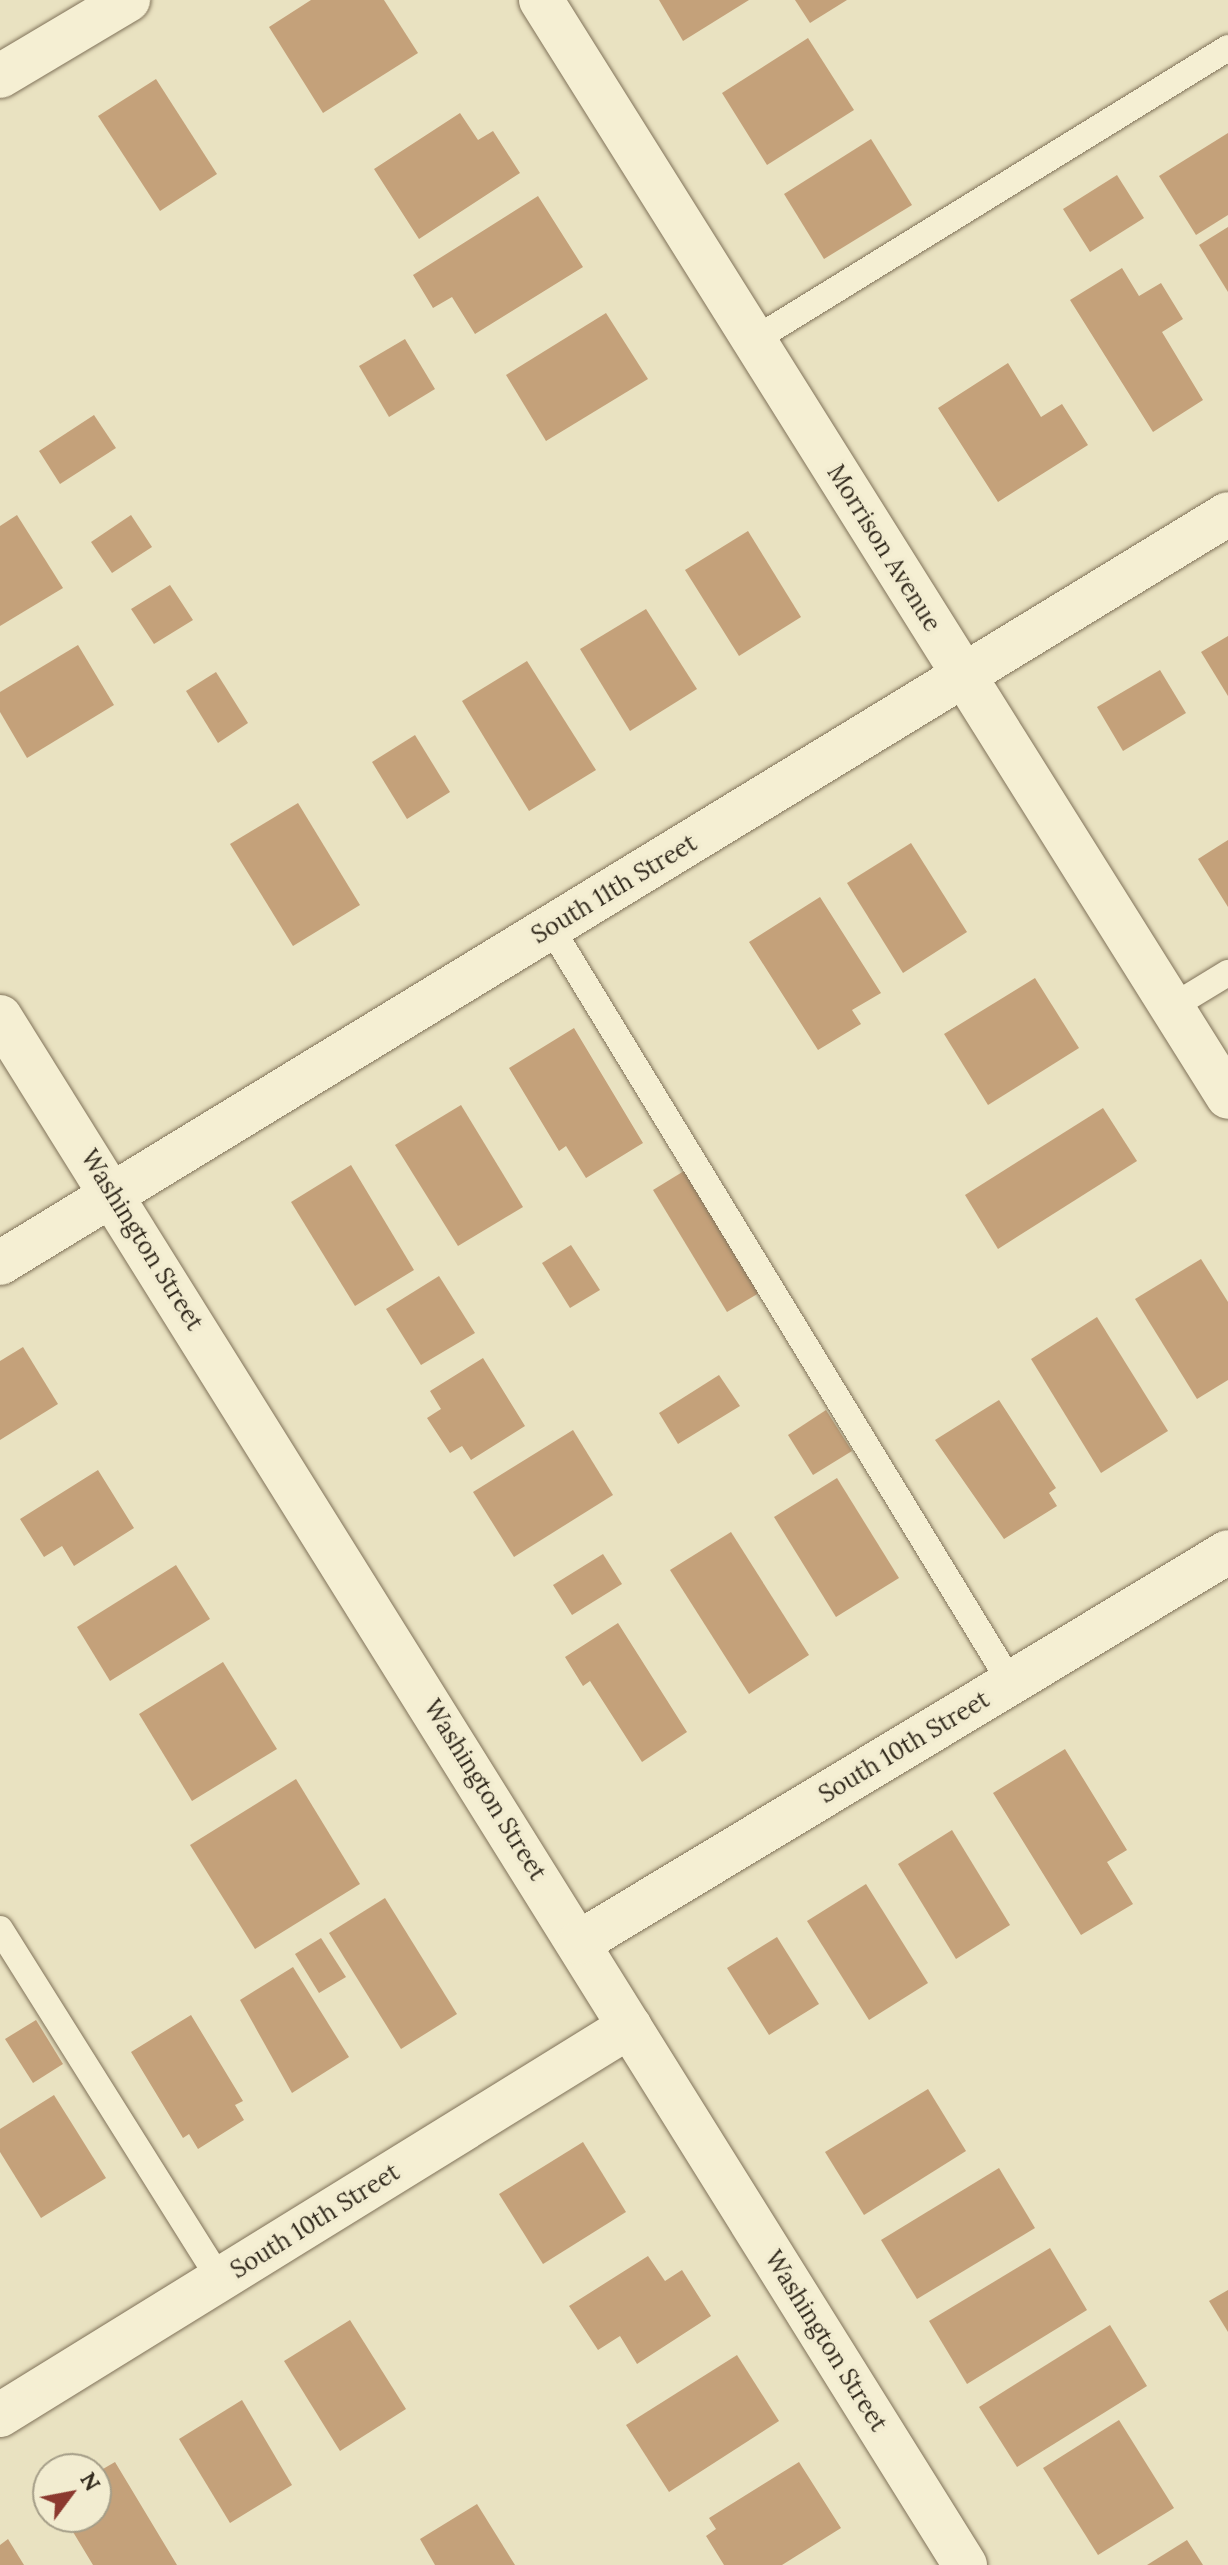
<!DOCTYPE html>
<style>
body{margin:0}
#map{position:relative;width:1228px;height:2565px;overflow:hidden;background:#e9e2c1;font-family:Lora,serif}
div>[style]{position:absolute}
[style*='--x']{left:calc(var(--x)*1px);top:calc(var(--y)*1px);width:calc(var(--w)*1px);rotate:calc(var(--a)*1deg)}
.building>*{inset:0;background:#c4a17a}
.roads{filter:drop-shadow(0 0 2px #81735a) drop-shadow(0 0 2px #81735a)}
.lane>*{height:26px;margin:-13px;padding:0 13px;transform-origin:13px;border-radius:13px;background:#f5efd3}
.street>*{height:44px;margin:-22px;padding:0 22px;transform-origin:22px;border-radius:22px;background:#f5efd3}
span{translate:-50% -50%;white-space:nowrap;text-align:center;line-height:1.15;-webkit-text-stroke:7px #f2ecd0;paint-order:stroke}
.street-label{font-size:24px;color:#322a1d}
.north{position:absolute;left:32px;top:2453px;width:80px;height:80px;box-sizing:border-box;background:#f2ecd0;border:2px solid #a59e88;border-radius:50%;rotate:58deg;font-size:22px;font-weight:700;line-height:32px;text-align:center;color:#322a1d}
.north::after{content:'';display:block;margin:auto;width:28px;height:36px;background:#8b392f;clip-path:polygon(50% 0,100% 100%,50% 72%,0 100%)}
</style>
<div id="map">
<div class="building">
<div style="clip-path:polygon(311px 0,384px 0,418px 53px,323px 113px,269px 27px)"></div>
<div style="clip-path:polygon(659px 0,749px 0,683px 41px)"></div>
<div style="clip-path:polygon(795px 0,847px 0,810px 23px)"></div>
<div style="clip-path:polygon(808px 38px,854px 110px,767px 165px,722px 93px)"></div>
<div style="clip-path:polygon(156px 79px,217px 174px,160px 211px,98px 116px)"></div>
<div style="clip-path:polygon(460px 113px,478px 140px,493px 131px,520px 173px,419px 239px,374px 169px)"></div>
<div style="clip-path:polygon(1228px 133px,1228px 215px,1196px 235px,1159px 176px)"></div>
<div style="clip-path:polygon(871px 139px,912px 205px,824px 259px,784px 194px)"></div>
<div style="clip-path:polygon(1117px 175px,1144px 218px,1090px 252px,1063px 209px)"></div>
<div style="clip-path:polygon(538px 196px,583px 267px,475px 334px,452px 297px,433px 308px,413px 275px)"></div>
<div style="clip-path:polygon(1228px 227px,1228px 292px,1199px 245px)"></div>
<div style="clip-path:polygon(1122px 268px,1139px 296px,1161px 283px,1183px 319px,1162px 332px,1203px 400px,1153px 432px,1070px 300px)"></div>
<div style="clip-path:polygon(606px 313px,648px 379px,546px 441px,506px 375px)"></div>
<div style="clip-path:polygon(405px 339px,435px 389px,389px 417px,359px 366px)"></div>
<div style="clip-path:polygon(1008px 363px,1041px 417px,1062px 404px,1088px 445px,998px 502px,938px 408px)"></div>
<div style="clip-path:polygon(94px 415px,116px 448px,60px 484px,39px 451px)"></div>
<div style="clip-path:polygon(17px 515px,63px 588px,0 626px,0 526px)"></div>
<div style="clip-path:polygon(131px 515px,152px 547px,112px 573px,91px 542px)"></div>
<div style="clip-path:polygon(748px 531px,801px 617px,739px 656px,685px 570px)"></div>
<div style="clip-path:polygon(170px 585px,193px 620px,154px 644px,131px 609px)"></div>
<div style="clip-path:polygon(646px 609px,697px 689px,630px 731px,580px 649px)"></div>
<div style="clip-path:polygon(1228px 636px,1228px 696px,1201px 652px)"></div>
<div style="clip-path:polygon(78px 645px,114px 705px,27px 758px,0 712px,0 692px)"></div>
<div style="clip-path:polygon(527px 661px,596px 770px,529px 811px,462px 701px)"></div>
<div style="clip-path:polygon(1160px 670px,1186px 713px,1123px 751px,1097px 707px)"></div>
<div style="clip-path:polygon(216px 672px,248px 723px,218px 743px,186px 691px)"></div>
<div style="clip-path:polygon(415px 735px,450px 792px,407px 819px,372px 762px)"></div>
<div style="clip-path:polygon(298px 803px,360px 905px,293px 946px,230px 844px)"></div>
<div style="clip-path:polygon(1228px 840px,1228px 907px,1198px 859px)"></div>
<div style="clip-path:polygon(911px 843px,967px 932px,903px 973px,847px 883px)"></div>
<div style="clip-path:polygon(820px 897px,881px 993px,852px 1010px,861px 1024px,818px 1050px,749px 942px)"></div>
<div style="clip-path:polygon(1035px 978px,1079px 1048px,988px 1105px,944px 1034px)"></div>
<div style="clip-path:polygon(574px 1028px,643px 1143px,586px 1178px,566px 1146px,559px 1151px,509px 1068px)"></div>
<div style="clip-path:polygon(461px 1105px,523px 1207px,458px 1246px,395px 1145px)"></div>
<div style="clip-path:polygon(1103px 1108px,1137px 1161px,998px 1249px,965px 1195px)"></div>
<div style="clip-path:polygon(351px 1165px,414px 1270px,355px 1306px,291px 1202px)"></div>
<div style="clip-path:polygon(684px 1171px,759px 1293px,727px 1312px,653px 1190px)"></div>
<div style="clip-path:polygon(571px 1245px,600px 1290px,570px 1308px,542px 1263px)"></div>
<div style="clip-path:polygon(1201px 1259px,1228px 1302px,1228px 1380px,1197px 1399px,1135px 1299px)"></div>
<div style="clip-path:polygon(439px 1276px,475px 1333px,421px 1365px,386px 1309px)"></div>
<div style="clip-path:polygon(1097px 1317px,1168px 1431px,1101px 1473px,1031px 1359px)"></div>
<div style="clip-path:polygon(23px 1347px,58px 1404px,0 1440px,0 1361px)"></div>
<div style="clip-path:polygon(483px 1358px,525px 1426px,471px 1460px,462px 1446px,450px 1453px,427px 1418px,441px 1409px,430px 1391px)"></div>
<div style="clip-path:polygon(719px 1375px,740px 1406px,678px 1444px,659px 1413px)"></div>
<div style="clip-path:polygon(999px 1400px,1056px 1488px,1049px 1493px,1057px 1506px,1004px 1539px,935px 1440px)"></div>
<div style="clip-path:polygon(826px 1410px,852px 1451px,813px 1475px,788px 1435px)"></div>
<div style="clip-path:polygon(573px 1430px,613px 1495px,514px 1557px,473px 1492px)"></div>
<div style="clip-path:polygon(98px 1470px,134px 1528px,74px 1566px,62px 1546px,44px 1557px,20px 1519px)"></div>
<div style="clip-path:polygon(837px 1478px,899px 1578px,836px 1617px,774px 1517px)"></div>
<div style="clip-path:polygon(731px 1532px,809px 1655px,749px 1694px,670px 1570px)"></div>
<div style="clip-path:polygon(603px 1554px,622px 1584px,572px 1615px,553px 1585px)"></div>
<div style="clip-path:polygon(176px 1565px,210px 1619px,110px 1681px,77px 1627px)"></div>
<div style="clip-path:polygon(618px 1623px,687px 1732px,642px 1762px,590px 1681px,583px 1686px,565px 1657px)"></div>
<div style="clip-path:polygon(223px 1662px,277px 1749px,192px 1801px,139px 1714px)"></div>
<div style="clip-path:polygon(1065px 1749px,1127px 1850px,1107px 1862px,1133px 1904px,1081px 1935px,993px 1793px)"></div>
<div style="clip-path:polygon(296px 1779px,360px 1884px,255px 1949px,190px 1845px)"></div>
<div style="clip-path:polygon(952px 1830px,1010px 1925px,956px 1959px,898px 1864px)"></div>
<div style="clip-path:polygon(866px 1884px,928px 1983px,869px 2020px,807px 1921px)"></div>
<div style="clip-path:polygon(385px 1898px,457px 2014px,401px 2049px,329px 1933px)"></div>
<div style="clip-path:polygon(777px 1937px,819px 2004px,769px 2035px,727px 1968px)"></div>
<div style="clip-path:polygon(321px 1938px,346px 1977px,319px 1993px,295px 1954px)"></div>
<div style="clip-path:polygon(293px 1967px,349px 2057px,292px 2093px,240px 2000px)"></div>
<div style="clip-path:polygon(191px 2015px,243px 2101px,235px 2105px,244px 2120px,198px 2149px,189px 2134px,183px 2138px,131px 2052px)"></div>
<div style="clip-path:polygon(36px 2020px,63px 2064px,33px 2083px,5px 2039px)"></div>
<div style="clip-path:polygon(928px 2089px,966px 2151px,864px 2215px,825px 2152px)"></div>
<div style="clip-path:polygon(54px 2095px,106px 2178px,41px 2218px,0 2152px,0 2129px)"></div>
<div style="clip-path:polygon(583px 2142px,626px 2212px,543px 2264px,499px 2194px)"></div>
<div style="clip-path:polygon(999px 2168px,1035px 2228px,917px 2299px,881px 2240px)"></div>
<div style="clip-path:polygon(1050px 2248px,1087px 2310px,967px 2384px,929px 2321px)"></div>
<div style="clip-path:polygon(648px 2256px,665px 2281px,682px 2270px,711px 2316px,637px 2364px,620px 2336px,598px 2350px,569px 2306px)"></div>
<div style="clip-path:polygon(1228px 2290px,1228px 2332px,1209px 2301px)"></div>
<div style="clip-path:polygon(350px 2320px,406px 2409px,340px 2451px,284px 2361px)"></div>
<div style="clip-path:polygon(1110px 2325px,1147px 2386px,1017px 2467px,979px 2407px)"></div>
<div style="clip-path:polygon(737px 2355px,779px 2421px,669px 2492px,626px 2425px)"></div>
<div style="clip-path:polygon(242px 2400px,292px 2485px,230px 2523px,179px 2439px)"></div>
<div style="clip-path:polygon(1119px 2420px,1174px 2508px,1098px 2555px,1043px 2468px)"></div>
<div style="clip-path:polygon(115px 2462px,177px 2565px,93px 2565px,64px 2517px,96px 2517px,96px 2473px)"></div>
<div style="clip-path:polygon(799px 2462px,841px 2528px,782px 2565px,724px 2565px,706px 2536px,716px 2529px,709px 2518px)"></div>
<div style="clip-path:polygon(477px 2504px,515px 2565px,435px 2565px,420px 2539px)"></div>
<div style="clip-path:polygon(8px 2539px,24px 2565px,0 2565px,0 2545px)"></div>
<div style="clip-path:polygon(1187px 2540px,1203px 2565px,1147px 2565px)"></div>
</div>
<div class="roads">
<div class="lane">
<div style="--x:754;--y:340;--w:557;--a:-31.63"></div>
<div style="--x:551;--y:928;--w:884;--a:58.65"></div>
<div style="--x:1172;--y:1007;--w:66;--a:-31.3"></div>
<div style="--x:0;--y:1929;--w:414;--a:57.9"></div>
</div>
<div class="street">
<div style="--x:541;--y:0;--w:1294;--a:57.94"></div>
<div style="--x:0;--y:76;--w:149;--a:-30.7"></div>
<div style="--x:0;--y:1017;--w:1824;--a:58.06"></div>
<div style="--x:0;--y:1263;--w:1438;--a:-31.38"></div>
<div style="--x:580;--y:1942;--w:756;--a:-31.04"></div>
<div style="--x:0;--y:2415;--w:740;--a:-31.69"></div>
</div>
</div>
<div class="street-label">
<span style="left:884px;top:548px;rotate:58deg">Morrison Avenue</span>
<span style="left:614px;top:889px;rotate:-31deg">South 11th Street</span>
<span style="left:142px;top:1240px;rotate:58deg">Washington Street</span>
<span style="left:904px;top:1747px;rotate:-31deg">South 10th Street</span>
<span style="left:485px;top:1790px;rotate:58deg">Washington Street</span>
<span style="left:315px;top:2221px;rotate:-32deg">South 10th Street</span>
<span style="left:826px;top:2341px;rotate:58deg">Washington Street</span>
</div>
<div class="north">N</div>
</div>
